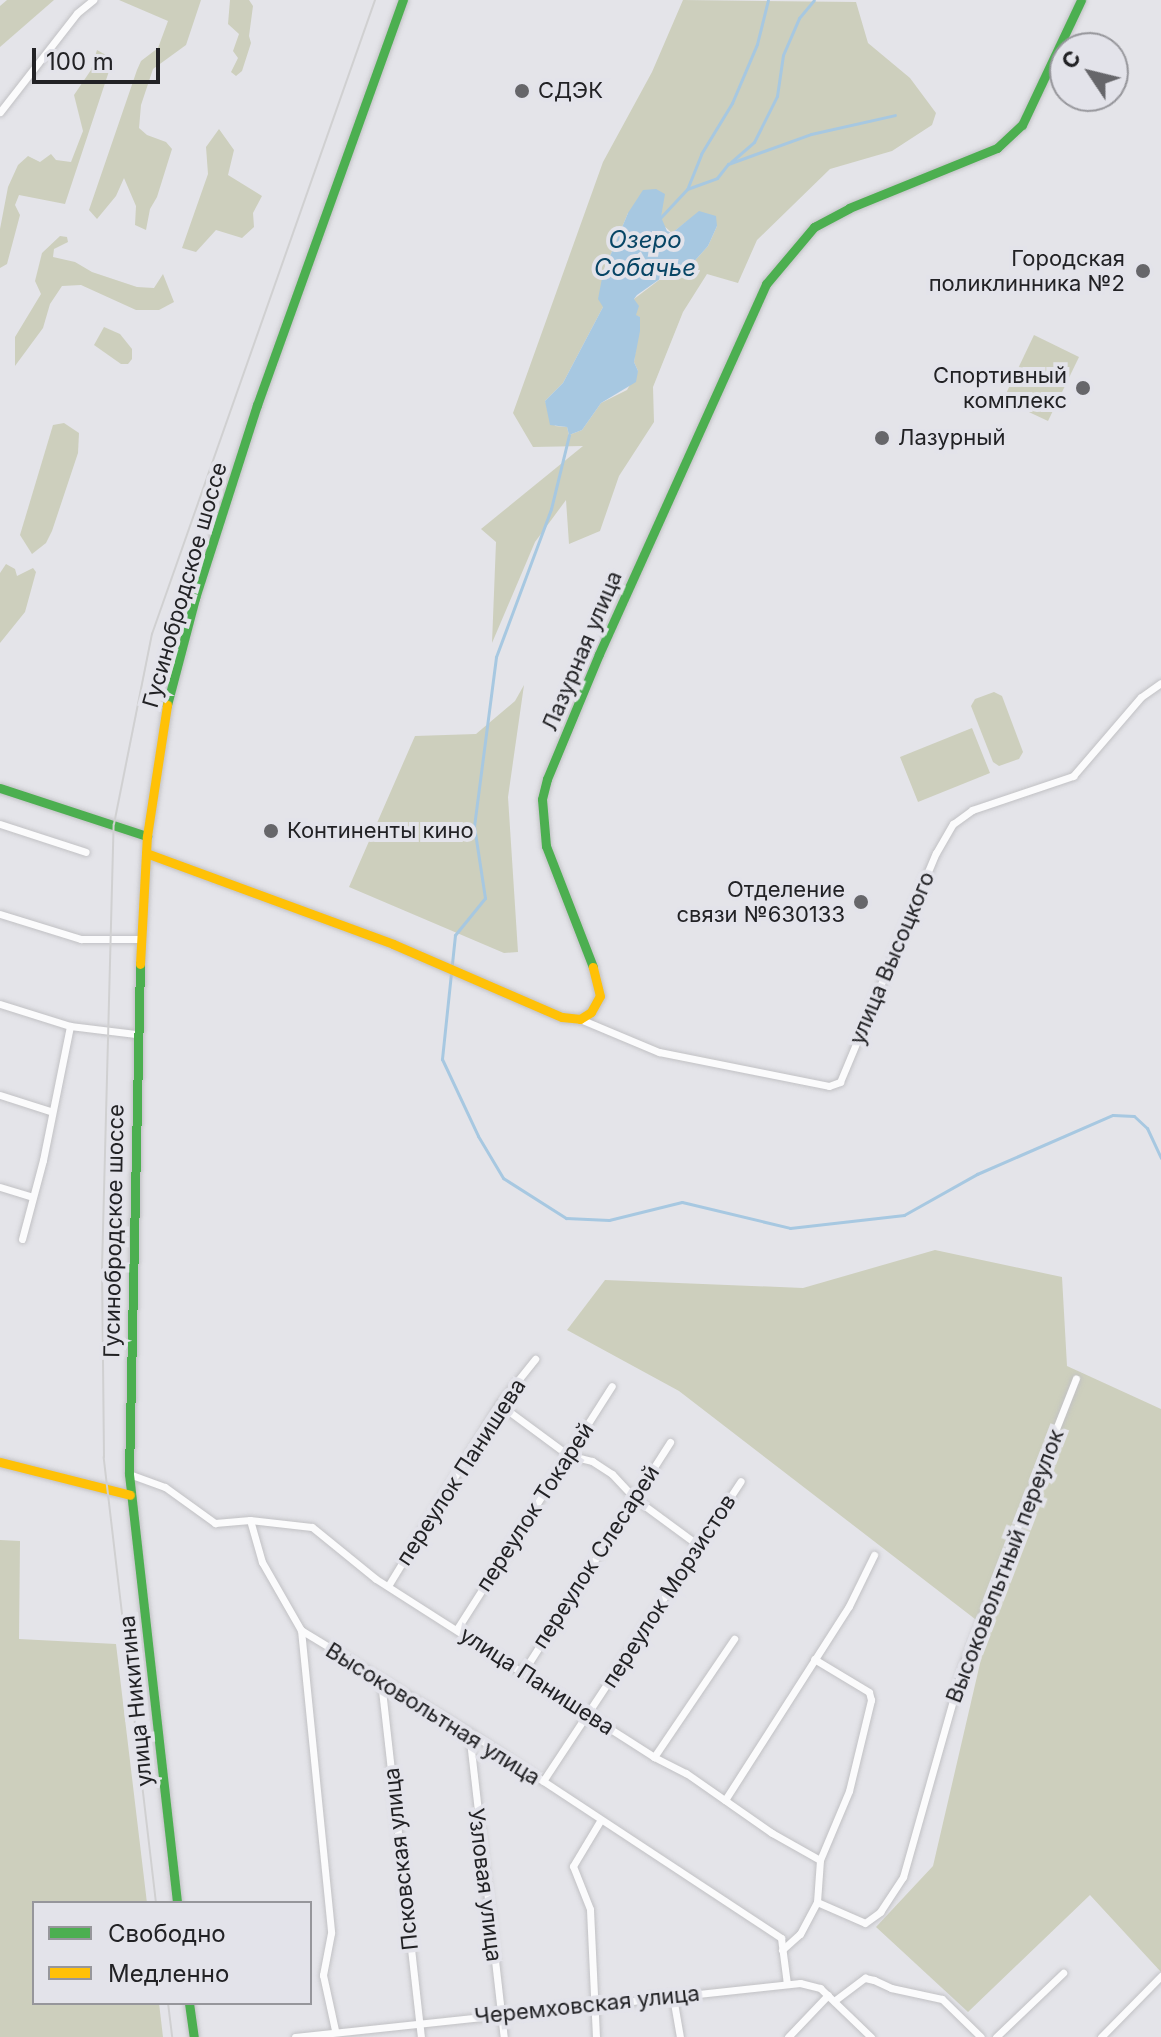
<!DOCTYPE html>
<meta charset="utf-8">
<style>
body{margin:0}
#map{position:relative;width:1161px;height:2037px;overflow:hidden;background:#e4e4e9;font-family:Inter,sans-serif}
div>[style]{position:absolute}
[style*='--x']{left:calc(var(--x)*1px);top:calc(var(--y)*1px);width:calc(var(--w)*1px);rotate:calc(var(--a)*1deg)}
.green>*{inset:0;background:#cdcfbd}
.water>*{inset:0;background:#a7c8e1}
.stream>*{height:3px;margin:-1.5px;padding:0 1.5px;transform-origin:1.5px;border-radius:1.5px;background:#a7c8e1}
.roads{filter:drop-shadow(0 0 2px #c1c1c4) drop-shadow(0 0 2px #c1c1c4)}
.street>*{height:7px;margin:-3.5px;padding:0 3.5px;transform-origin:3.5px;border-radius:3.5px;background:#fbfbfc}
.fast>*{height:9px;margin:-4.5px;padding:0 4.5px;transform-origin:4.5px;border-radius:4.5px;background:#4caf50}
.slow>*{height:9px;margin:-4.5px;padding:0 4.5px;transform-origin:4.5px;border-radius:4.5px;background:#ffc107}
.tram>*{height:2px;margin:-1px;padding:0 1px;transform-origin:1px;border-radius:1px;background:#d0d0d1}
.dots>*{width:22px;height:22px;translate:-50% -50%;box-sizing:border-box;border:4px solid #e3e3ea;border-radius:50%}
span{translate:-50% -50%;white-space:nowrap;text-align:center;line-height:1.15;-webkit-text-stroke:8px #e3e3ea;paint-order:stroke}
.poi-label{font-size:22px;color:#222225}
.left{translate:0 -50%;text-align:left}
.right{translate:-100% -50%;text-align:right}
.street-label{font-size:22px;color:#222225}
.water-label{font-size:24px;color:#074565;font-style:italic}
.legend{position:absolute;left:32px;top:1901px;width:280px;height:104px;box-sizing:border-box;background:#e3e3ea;border:2px solid #96969b;margin:0;padding:10px 14px;list-style:none;font-size:24px;color:#222225}
.legend li{display:flex;align-items:center;gap:16px;height:40px}
.legend b{width:40px;border:2px solid #96969b}
.north{position:absolute;left:1049px;top:32px;width:80px;height:80px;box-sizing:border-box;background:#e3e3ea;border:2px solid #96969b;border-radius:50%;rotate:305deg;font-size:22px;font-weight:700;line-height:32px;text-align:center;color:#222225}
.north::after{content:'';display:block;margin:auto;width:28px;height:36px;background:#66666a;clip-path:polygon(50% 0,100% 100%,50% 72%,0 100%)}
.scale{position:absolute;left:32px;top:48px;width:128px;height:36px;box-sizing:border-box;border:4px solid #222225;border-top:0;padding-left:10px;font-size:24px;line-height:28px;white-space:nowrap;color:#222225;-webkit-text-stroke:6px #e3e3ea;paint-order:stroke}
</style>
<div id="map">
<div class="green">
<div style="clip-path:polygon(7px 0,54px 0,0 47px,0 6px)"></div>
<div style="clip-path:polygon(119px 0,201px 0,186px 45px,153px 69px,141px 105px,139px 128px,147px 135px,166px 142px,172px 149px,157px 197px,150px 209px,146px 230px,135px 225px,136px 206px,124px 178px,116px 196px,97px 219px,89px 210px,137px 70px,141px 61px,158px 48px,168px 21px)"></div>
<div style="clip-path:polygon(230px 0,249px 0,253px 6px,249px 36px,251px 43px,242px 71px,236px 76px,231px 72px,238px 58px,233px 51px,239px 34px,228px 24px)"></div>
<div style="clip-path:polygon(evenodd,683px 0,856px 2px,868px 43px,910px 78px,936px 113px,932px 125px,892px 151px,830px 169px,757px 240px,738px 283px,707px 274px,683px 312px,653px 387px,654px 422px,619px 476px,600px 531px,569px 544px,566px 500px,535px 542px,492px 643px,496px 542px,481px 529px,583px 446px,533px 447px,513px 413px,603px 162px,652px 72px,683px 0,628px 213px,663px 225px,672px 233px,686px 222px,717px 226px,708px 246px,690px 266px,667px 274px,634px 299px,635px 316px,640px 317px,634px 362px,638px 371px,627px 390px,601px 403px,582px 430px,569px 435px,567px 427px,555px 426px,545px 401px,563px 383px,603px 307px,603px 273px,628px 213px)"></div>
<div style="clip-path:polygon(97px 50px,113px 59px,65px 204px,19px 195px,15px 205px,20px 215px,7px 264px,0 268px,0 229px,8px 187px,18px 165px,28px 156px,40px 162px,51px 154px,56px 160px,71px 162px,83px 131px,74px 95px,91px 70px)"></div>
<div style="clip-path:polygon(219px 129px,234px 150px,228px 175px,262px 196px,253px 213px,254px 227px,242px 238px,216px 230px,196px 252px,182px 248px,208px 174px,206px 147px)"></div>
<div style="clip-path:polygon(60px 236px,67px 237px,68px 242px,54px 249px,53px 257px,75px 262px,92px 272px,137px 287px,154px 288px,163px 274px,174px 302px,159px 310px,136px 310px,81px 285px,62px 286px,50px 304px,43px 328px,15px 366px,15px 337px,41px 294px,35px 281px,42px 253px)"></div>
<div style="clip-path:polygon(104px 327px,120px 334px,132px 349px,132px 359px,128px 364px,121px 364px,94px 345px)"></div>
<div style="clip-path:polygon(1034px 335px,1079px 357px,1048px 421px,1003px 400px)"></div>
<div style="clip-path:polygon(64px 423px,79px 433px,78px 453px,52px 531px,46px 543px,32px 554px,20px 535px,53px 425px)"></div>
<div style="clip-path:polygon(6px 564px,15px 569px,17px 576px,33px 568px,36px 572px,25px 612px,0 643px,0 573px)"></div>
<div style="clip-path:polygon(524px 685px,508px 797px,518px 952px,504px 953px,349px 887px,415px 736px,476px 734px,515px 701px)"></div>
<div style="clip-path:polygon(994px 692px,1002px 696px,1023px 752px,1019px 759px,999px 766px,993px 762px,971px 706px,975px 699px)"></div>
<div style="clip-path:polygon(972px 728px,990px 773px,918px 802px,900px 757px)"></div>
<div style="clip-path:polygon(935px 1250px,1062px 1277px,1067px 1366px,1161px 1409px,1161px 1972px,1090px 1895px,968px 2012px,876px 1927px,933px 1866px,988px 1629px,679px 1391px,567px 1330px,605px 1280px,803px 1288px)"></div>
<div style="clip-path:polygon(0 1540px,20px 1541px,19px 1639px,116px 1644px,147px 1903px,34px 1903px,34px 2003px,159px 2003px,163px 2037px,0 2037px)"></div>
</div>
<div class="water">
<div style="clip-path:polygon(656px 189px,665px 194px,661px 217px,667px 231px,672px 233px,699px 211px,716px 216px,717px 226px,708px 246px,690px 266px,667px 274px,637px 295px,634px 299px,639px 306px,636px 315px,640px 317px,640px 331px,634px 362px,638px 371px,636px 382px,601px 403px,582px 430px,569px 435px,567px 427px,550px 425px,545px 401px,563px 383px,603px 307px,598px 299px,603px 273px,628px 213px,643px 190px)"></div>
</div>
<div class="stream">
<div style="--x:731;--y:162;--w:30;--a:-41"></div>
<div style="--x:754;--y:142;--w:51;--a:-63.4"></div>
<div style="--x:777;--y:96;--w:41;--a:-81.7"></div>
<div style="--x:783;--y:55;--w:40;--a:-66.6"></div>
<div style="--x:799;--y:18;--w:23;--a:-50"></div>
<div style="--x:688;--y:187;--w:35;--a:-68"></div>
<div style="--x:701;--y:154;--w:60;--a:-58.7"></div>
<div style="--x:732;--y:103;--w:64;--a:-67"></div>
<div style="--x:757;--y:44;--w:45;--a:-76"></div>
<div style="--x:661;--y:217;--w:38;--a:-47"></div>
<div style="--x:687;--y:189;--w:32;--a:-20"></div>
<div style="--x:717;--y:178;--w:18;--a:-52"></div>
<div style="--x:728;--y:164;--w:88;--a:-19.9"></div>
<div style="--x:811;--y:134;--w:86;--a:-12.7"></div>
<div style="--x:569;--y:435;--w:76;--a:103.7"></div>
<div style="--x:551;--y:509;--w:158;--a:110.4"></div>
<div style="--x:496;--y:657;--w:170;--a:97.4"></div>
<div style="--x:474;--y:826;--w:73;--a:81.3"></div>
<div style="--x:485;--y:898;--w:48;--a:129"></div>
<div style="--x:455;--y:935;--w:125;--a:96"></div>
<div style="--x:442;--y:1059;--w:85;--a:64.9"></div>
<div style="--x:478;--y:1136;--w:49;--a:59.2"></div>
<div style="--x:503;--y:1178;--w:75;--a:32.4"></div>
<div style="--x:566;--y:1218;--w:43;--a:2.7"></div>
<div style="--x:609;--y:1220;--w:75;--a:-13.9"></div>
<div style="--x:682;--y:1202;--w:111;--a:13.5"></div>
<div style="--x:790;--y:1228;--w:115;--a:-6.5"></div>
<div style="--x:904;--y:1215;--w:84;--a:-29.3"></div>
<div style="--x:977;--y:1174;--w:148;--a:-23.5"></div>
<div style="--x:1113;--y:1115;--w:21;--a:3"></div>
<div style="--x:1134;--y:1116;--w:18;--a:43"></div>
<div style="--x:1147;--y:1128;--w:33;--a:65"></div>
</div>
<div class="roads">
<div class="street">
<div style="--x:0;--y:112;--w:125;--a:-52.1"></div>
<div style="--x:77;--y:13;--w:21;--a:-39"></div>
<div style="--x:0;--y:824;--w:90;--a:18"></div>
<div style="--x:0;--y:914;--w:85;--a:17.2"></div>
<div style="--x:81;--y:939;--w:58;--a:0"></div>
<div style="--x:0;--y:1004;--w:73;--a:17.4"></div>
<div style="--x:70;--y:1026;--w:66;--a:6.9"></div>
<div style="--x:580;--y:1019;--w:86;--a:22.7"></div>
<div style="--x:659;--y:1052;--w:173;--a:11.3"></div>
<div style="--x:829;--y:1086;--w:12;--a:-20"></div>
<div style="--x:840;--y:1082;--w:248;--a:-67.3"></div>
<div style="--x:936;--y:853;--w:34;--a:-60"></div>
<div style="--x:953;--y:824;--w:24;--a:-36"></div>
<div style="--x:972;--y:810;--w:107;--a:-18.6"></div>
<div style="--x:1073;--y:776;--w:104;--a:-49.3"></div>
<div style="--x:1141;--y:697;--w:24;--a:-35"></div>
<div style="--x:0;--y:1095;--w:52;--a:17.7"></div>
<div style="--x:0;--y:1187;--w:34;--a:17"></div>
<div style="--x:22;--y:1239;--w:82;--a:-75.1"></div>
<div style="--x:43;--y:1160;--w:137;--a:-78.6"></div>
<div style="--x:499;--y:1404;--w:86;--a:36.5"></div>
<div style="--x:568;--y:1455;--w:25;--a:14"></div>
<div style="--x:592;--y:1461;--w:24;--a:33"></div>
<div style="--x:612;--y:1474;--w:33;--a:47"></div>
<div style="--x:634;--y:1498;--w:79;--a:36.3"></div>
<div style="--x:129;--y:1474;--w:38;--a:20"></div>
<div style="--x:165;--y:1487;--w:62;--a:35.8"></div>
<div style="--x:215;--y:1523;--w:35;--a:-5"></div>
<div style="--x:250;--y:1520;--w:44;--a:74.1"></div>
<div style="--x:262;--y:1562;--w:78;--a:60.2"></div>
<div style="--x:301;--y:1630;--w:197;--a:31.3"></div>
<div style="--x:469;--y:1732;--w:374;--a:33.4"></div>
<div style="--x:781;--y:1938;--w:46;--a:82.6"></div>
<div style="--x:250;--y:1520;--w:62;--a:6.4"></div>
<div style="--x:312;--y:1527;--w:82;--a:39.1"></div>
<div style="--x:376;--y:1579;--w:330;--a:32.6"></div>
<div style="--x:654;--y:1757;--w:36;--a:27"></div>
<div style="--x:686;--y:1773;--w:105;--a:34.9"></div>
<div style="--x:772;--y:1833;--w:55;--a:29.4"></div>
<div style="--x:388;--y:1586;--w:213;--a:-58.6"></div>
<div style="--x:499;--y:1404;--w:58;--a:-51.3"></div>
<div style="--x:457;--y:1629;--w:288;--a:-57.5"></div>
<div style="--x:301;--y:1630;--w:304;--a:84.3"></div>
<div style="--x:331;--y:1933;--w:43;--a:100.8"></div>
<div style="--x:323;--y:1975;--w:56;--a:77.7"></div>
<div style="--x:523;--y:1672;--w:273;--a:-57.4"></div>
<div style="--x:381;--y:1681;--w:358;--a:83.6"></div>
<div style="--x:469;--y:1732;--w:307;--a:83.5"></div>
<div style="--x:654;--y:1757;--w:143;--a:-55.9"></div>
<div style="--x:543;--y:1781;--w:359;--a:-56.6"></div>
<div style="--x:725;--y:1800;--w:230;--a:-57.4"></div>
<div style="--x:849;--y:1606;--w:57;--a:-63.9"></div>
<div style="--x:817;--y:1902;--w:52;--a:23.6"></div>
<div style="--x:865;--y:1923;--w:19;--a:-36"></div>
<div style="--x:880;--y:1912;--w:42;--a:-56.7"></div>
<div style="--x:903;--y:1877;--w:220;--a:-74.2"></div>
<div style="--x:963;--y:1665;--w:308;--a:-68.5"></div>
<div style="--x:782;--y:1950;--w:24;--a:-42"></div>
<div style="--x:800;--y:1934;--w:36;--a:-62"></div>
<div style="--x:817;--y:1902;--w:42;--a:-85.9"></div>
<div style="--x:820;--y:1860;--w:75;--a:-67.2"></div>
<div style="--x:849;--y:1791;--w:94;--a:-76.4"></div>
<div style="--x:871;--y:1700;--w:8;--a:-104"></div>
<div style="--x:869;--y:1692;--w:64;--a:-149"></div>
<div style="--x:673;--y:1997;--w:41;--a:80.1"></div>
<div style="--x:834;--y:2001;--w:39;--a:-37"></div>
<div style="--x:865;--y:1978;--w:9;--a:13"></div>
<div style="--x:874;--y:1980;--w:19;--a:25"></div>
<div style="--x:891;--y:1988;--w:52;--a:12.2"></div>
<div style="--x:942;--y:1999;--w:54;--a:44.3"></div>
<div style="--x:295;--y:2037;--w:508;--a:-6.1"></div>
<div style="--x:800;--y:1983;--w:21;--a:14"></div>
<div style="--x:820;--y:1988;--w:71;--a:43.9"></div>
<div style="--x:596;--y:2037;--w:128;--a:-92.7"></div>
<div style="--x:590;--y:1909;--w:46;--a:-111.6"></div>
<div style="--x:573;--y:1866;--w:52;--a:-59"></div>
<div style="--x:788;--y:2037;--w:58;--a:-46.4"></div>
<div style="--x:996;--y:2037;--w:93;--a:-43.7"></div>
<div style="--x:1101;--y:2037;--w:86;--a:-45.5"></div>
</div>
<div class="fast">
<div style="--x:167;--y:705;--w:111;--a:-75.3"></div>
<div style="--x:195;--y:598;--w:203;--a:-72.2"></div>
<div style="--x:257;--y:405;--w:431;--a:-70.2"></div>
<div style="--x:0;--y:788;--w:155;--a:18.1"></div>
<div style="--x:140;--y:964;--w:510;--a:91.24"></div>
<div style="--x:129;--y:1474;--w:432;--a:83.6"></div>
<div style="--x:593;--y:967;--w:130;--a:-111.2"></div>
<div style="--x:546;--y:846;--w:47;--a:-94.9"></div>
<div style="--x:542;--y:799;--w:21;--a:-76"></div>
<div style="--x:547;--y:779;--w:135;--a:-67.4"></div>
<div style="--x:599;--y:654;--w:406;--a:-65.7"></div>
<div style="--x:766;--y:284;--w:75;--a:-49.9"></div>
<div style="--x:814;--y:227;--w:40;--a:-28"></div>
<div style="--x:849;--y:208;--w:160;--a:-22.1"></div>
<div style="--x:997;--y:148;--w:34;--a:-43"></div>
<div style="--x:1022;--y:125;--w:138;--a:-64.7"></div>
<div style="--x:189;--y:2003;--w:34;--a:82"></div>
</div>
<div class="slow">
<div style="--x:146;--y:853;--w:263;--a:20.2"></div>
<div style="--x:393;--y:944;--w:184;--a:23.4"></div>
<div style="--x:562;--y:1017;--w:18;--a:6"></div>
<div style="--x:580;--y:1019;--w:13;--a:-32"></div>
<div style="--x:591;--y:1012;--w:18;--a:-61"></div>
<div style="--x:600;--y:996;--w:30;--a:-104"></div>
<div style="--x:140;--y:964;--w:128;--a:-86.9"></div>
<div style="--x:147;--y:836;--w:133;--a:-81.3"></div>
<div style="--x:0;--y:1462;--w:134;--a:14.2"></div>
</div>
</div>
<div class="tram">
<div style="--x:156;--y:1903;--w:449;--a:-96.7"></div>
<div style="--x:104;--y:1457;--w:189;--a:-90.6"></div>
<div style="--x:102;--y:1268;--w:444;--a:-88.5"></div>
<div style="--x:114;--y:824;--w:194;--a:-78.7"></div>
<div style="--x:152;--y:634;--w:672;--a:-70.62"></div>
<div style="--x:168;--y:2003;--w:34;--a:83"></div>
</div>
<div class="dots">
<div style="left:522px;top:91px;background:#66666a"></div>
<div style="left:1143px;top:271px;background:#66666a"></div>
<div style="left:1083px;top:388px;background:#66666a"></div>
<div style="left:882px;top:438px;background:#66666a"></div>
<div style="left:271px;top:831px;background:#66666a"></div>
<div style="left:861px;top:902px;background:#66666a"></div>
</div>
<div class="poi-label">
<span class="left" style="left:538px;top:91px">СДЭК</span>
<span class="right" style="left:1125px;top:271px">Городская<br>поликлинника №2</span>
<span class="right" style="left:1067px;top:388px">Спортивный<br>комплекс</span>
<span class="left" style="left:898px;top:438px">Лазурный</span>
<span class="left" style="left:287px;top:831px">Континенты кино</span>
<span class="right" style="left:845px;top:902px">Отделение<br>связи №630133</span>
</div>
<div class="street-label">
<span style="left:185px;top:585px;rotate:-74deg">Гусинобродское шоссе</span>
<span style="left:582px;top:651px;rotate:-67deg">Лазурная улица</span>
<span style="left:892px;top:958px;rotate:-67deg">улица Высоцкого</span>
<span style="left:114px;top:1231px;rotate:-89deg">Гусинобродское шоссе</span>
<span style="left:461px;top:1472px;rotate:-57deg">переулок Панишева</span>
<span style="left:535px;top:1507px;rotate:-57deg">переулок Токарей</span>
<span style="left:596px;top:1557px;rotate:-57deg">переулок Слесарей</span>
<span style="left:1005px;top:1566px;rotate:-69deg">Высоковольтный переулок</span>
<span style="left:669px;top:1591px;rotate:-57deg">переулок Морзистов</span>
<span style="left:537px;top:1681px;rotate:33deg">улица Панишева</span>
<span style="left:136px;top:1701px;rotate:-96deg">улица Никитина</span>
<span style="left:433px;top:1714px;rotate:32deg">Высоковольтная улица</span>
<span style="left:401px;top:1859px;rotate:-96deg">Псковская улица</span>
<span style="left:485px;top:1885px;rotate:83deg">Узловая улица</span>
<span style="left:587px;top:2005px;rotate:-6deg">Черемховская улица</span>
</div>
<div class="water-label">
<span style="left:645px;top:254px">Озеро<br>Собачье</span>
</div>
<ul class="legend">
<li><b style="height:10px;background:#4caf50"></b>Свободно</li>
<li><b style="height:10px;background:#ffc107"></b>Медленно</li>
</ul>
<div class="north">С</div>
<div class="scale">100 m</div>
</div>
